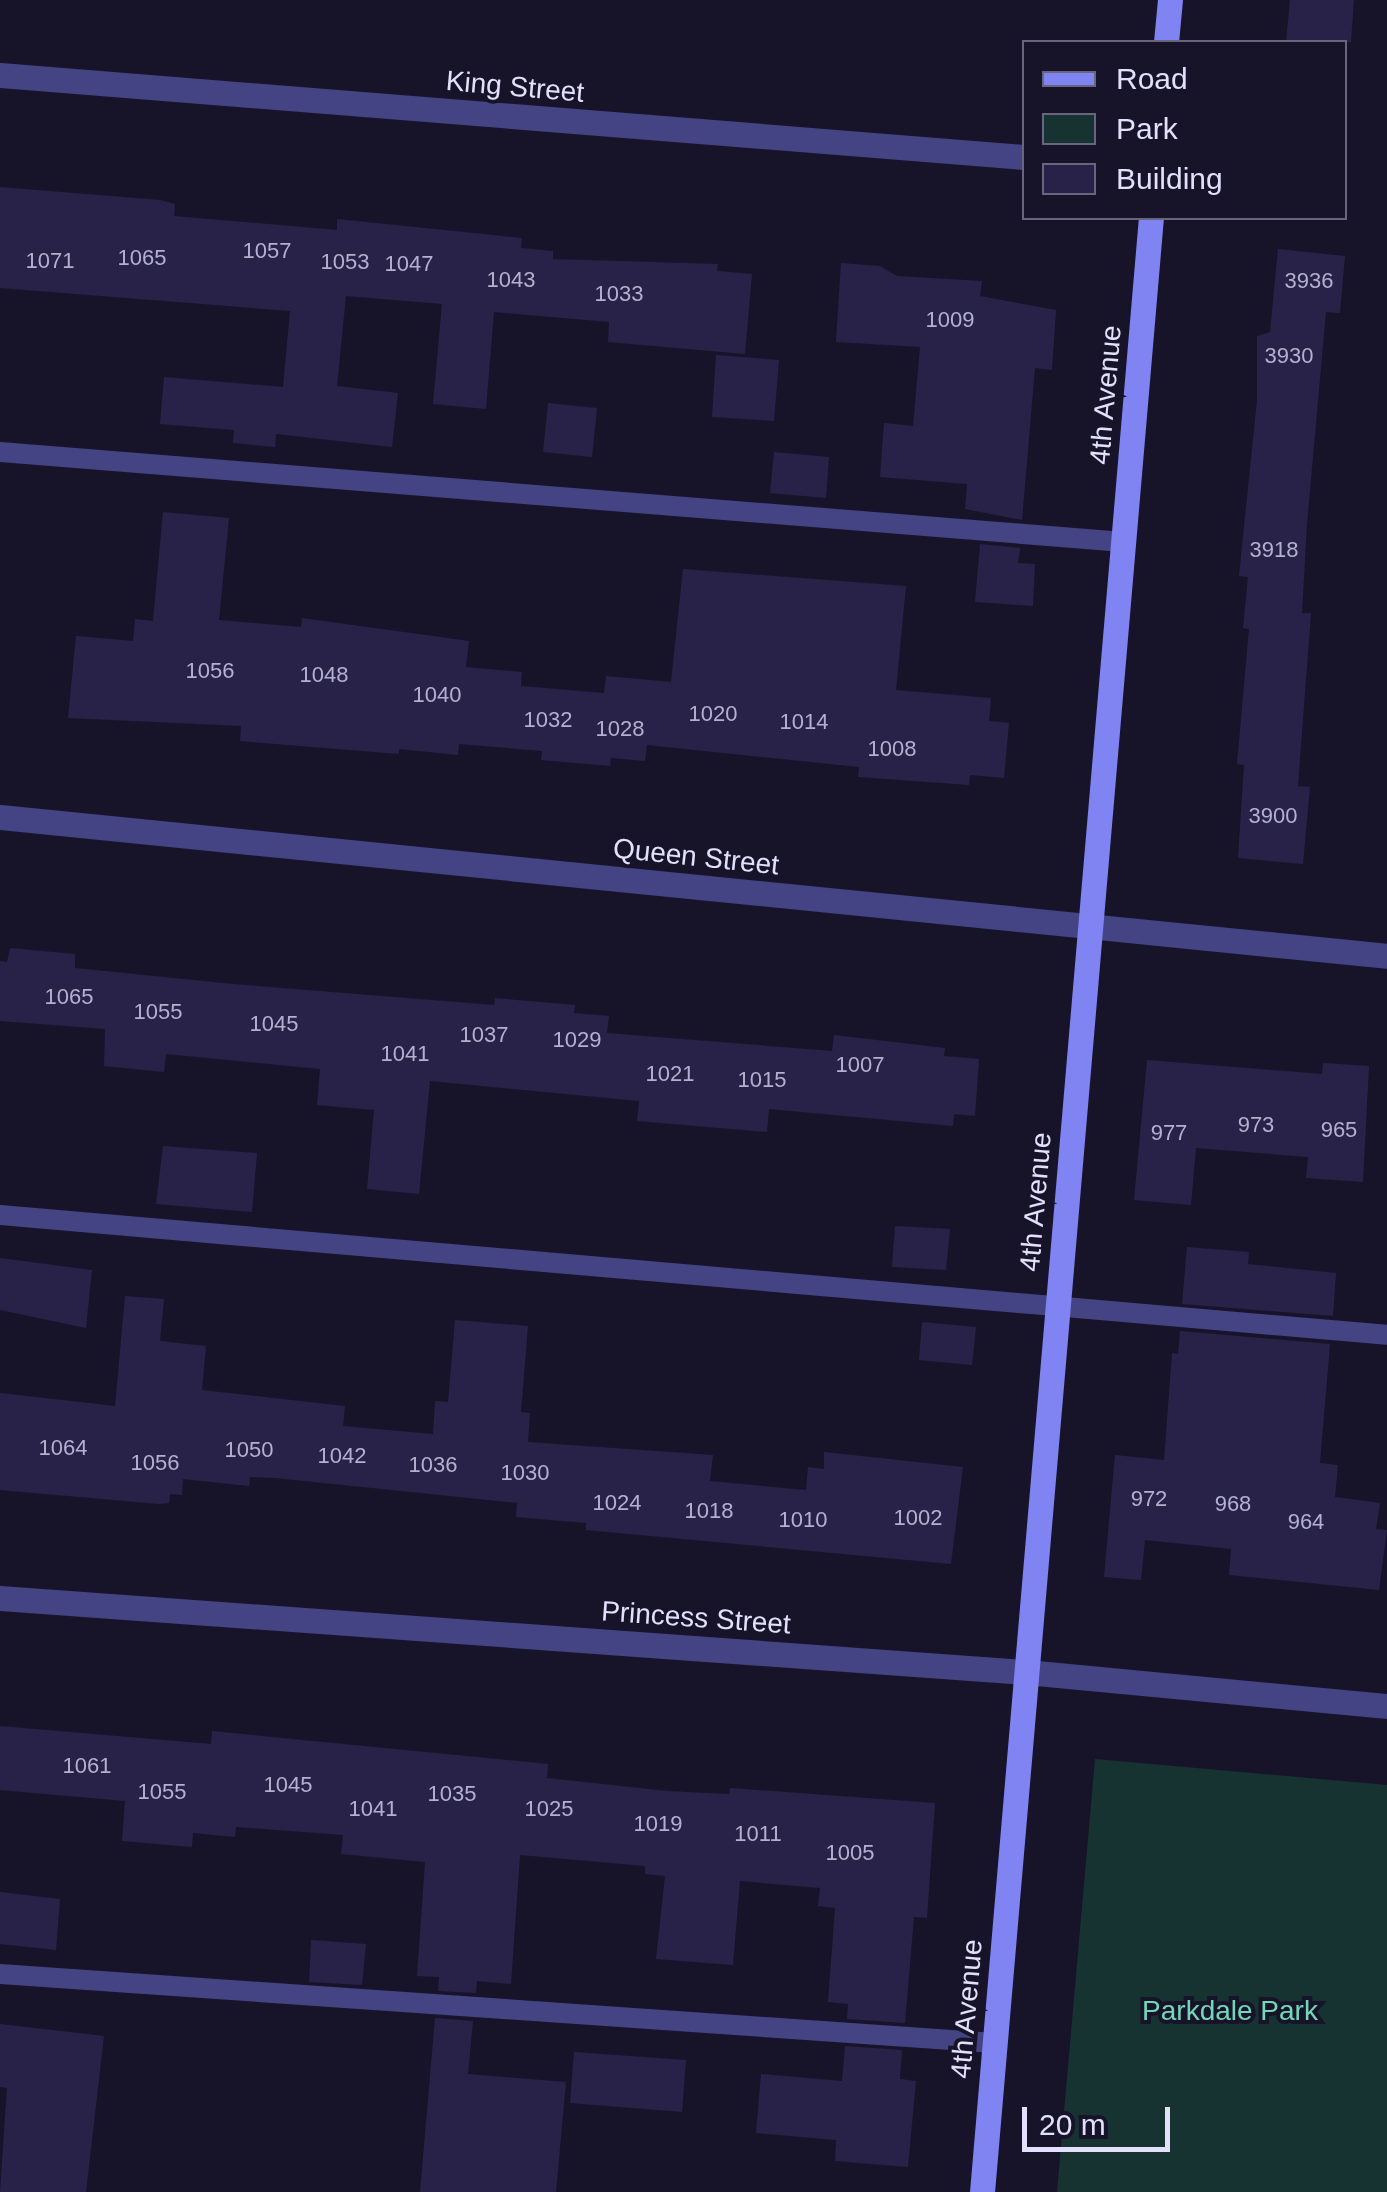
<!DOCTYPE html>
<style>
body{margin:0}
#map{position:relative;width:1387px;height:2192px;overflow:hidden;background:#17142a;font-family:Arial,sans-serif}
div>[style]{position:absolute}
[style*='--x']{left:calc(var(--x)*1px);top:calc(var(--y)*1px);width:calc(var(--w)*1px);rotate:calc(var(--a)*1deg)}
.green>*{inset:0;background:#173331}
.building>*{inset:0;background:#282249}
.lane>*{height:20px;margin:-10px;padding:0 10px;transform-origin:10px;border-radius:10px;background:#444484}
.street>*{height:25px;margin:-12.5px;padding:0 12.5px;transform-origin:12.5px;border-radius:12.5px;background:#444484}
.secondary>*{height:25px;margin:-12.5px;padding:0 12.5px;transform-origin:12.5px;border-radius:12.5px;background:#8083f2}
span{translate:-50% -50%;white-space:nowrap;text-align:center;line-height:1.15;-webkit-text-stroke:8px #17142a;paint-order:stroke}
.number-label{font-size:22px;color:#b4b0cf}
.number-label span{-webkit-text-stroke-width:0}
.street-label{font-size:28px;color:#e2e0fc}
.park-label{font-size:28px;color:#72d6b8}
.legend{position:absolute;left:1022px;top:40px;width:325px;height:180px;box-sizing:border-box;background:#17142a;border:2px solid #68667e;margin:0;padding:12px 18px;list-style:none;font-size:30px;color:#e2e0fc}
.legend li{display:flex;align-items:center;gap:20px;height:50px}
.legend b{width:50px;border:2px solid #68667e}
.scale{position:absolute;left:1022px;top:2107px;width:148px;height:45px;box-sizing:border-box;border:5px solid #e2e0fc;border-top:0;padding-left:12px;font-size:30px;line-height:35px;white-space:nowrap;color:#e2e0fc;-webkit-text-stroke:8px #17142a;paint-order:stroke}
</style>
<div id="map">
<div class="green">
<div style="clip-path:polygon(1095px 1759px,1387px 1785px,1387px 2192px,1057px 2192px)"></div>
</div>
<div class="building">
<div style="clip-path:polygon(1290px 0,1354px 0,1351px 42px,1286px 42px)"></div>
<div style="clip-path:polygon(0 187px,160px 200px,175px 204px,174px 216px,337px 230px,337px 219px,522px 238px,521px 248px,553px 251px,553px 259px,718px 264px,717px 271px,752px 274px,745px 354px,608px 342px,609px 322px,494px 312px,486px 409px,433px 404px,442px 304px,346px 296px,337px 386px,398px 393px,392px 447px,276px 434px,275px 447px,233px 443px,234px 430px,160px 424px,164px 377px,283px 387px,290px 311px,0 288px)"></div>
<div style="clip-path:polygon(1278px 249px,1345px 256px,1340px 313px,1326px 312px,1307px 524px,1302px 613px,1311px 613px,1298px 786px,1310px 787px,1303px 864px,1238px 858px,1244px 765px,1237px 764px,1249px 629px,1243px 628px,1248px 577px,1239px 576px,1257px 400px,1257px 336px,1270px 332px)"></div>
<div style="clip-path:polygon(841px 263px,880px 266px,897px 276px,982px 281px,980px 296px,1056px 310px,1052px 370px,1035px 368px,1022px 520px,965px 509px,967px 484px,880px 477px,884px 423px,913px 426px,920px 347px,836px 342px)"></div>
<div style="clip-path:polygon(716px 355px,779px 360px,774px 421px,712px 417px)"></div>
<div style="clip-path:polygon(548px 403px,597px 408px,592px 457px,543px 452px)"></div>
<div style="clip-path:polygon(774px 452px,829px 457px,826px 498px,770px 493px)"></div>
<div style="clip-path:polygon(163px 512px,229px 518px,219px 620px,301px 627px,302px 618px,469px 641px,466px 667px,522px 672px,521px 686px,604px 693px,606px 676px,671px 682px,683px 569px,906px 586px,896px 690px,991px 698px,989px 721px,1009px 723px,1004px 778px,970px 775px,969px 785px,858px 777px,859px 767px,647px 745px,645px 761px,611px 758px,610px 766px,541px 760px,542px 751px,459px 744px,458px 755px,399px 749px,399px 754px,240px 741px,241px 726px,68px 718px,76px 636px,133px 641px,135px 619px,153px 621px)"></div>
<div style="clip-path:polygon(980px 544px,1020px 548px,1018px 563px,1035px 564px,1033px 606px,975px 602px)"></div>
<div style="clip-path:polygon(10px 948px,75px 954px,75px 968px,233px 984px,494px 1005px,495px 998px,575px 1005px,574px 1013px,609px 1016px,607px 1033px,832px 1051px,834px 1035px,945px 1048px,944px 1056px,979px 1059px,975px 1116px,954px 1114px,953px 1126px,769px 1109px,767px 1132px,637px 1121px,639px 1101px,430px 1081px,419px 1194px,367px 1189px,374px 1110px,317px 1105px,320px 1069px,166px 1054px,164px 1072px,104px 1066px,105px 1029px,0 1021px,0 961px,7px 962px)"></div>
<div style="clip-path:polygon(1147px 1060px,1322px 1074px,1323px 1063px,1369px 1066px,1363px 1182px,1306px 1178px,1308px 1157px,1196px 1148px,1191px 1205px,1134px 1200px)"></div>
<div style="clip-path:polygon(163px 1146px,257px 1153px,252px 1212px,156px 1204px)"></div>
<div style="clip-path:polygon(895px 1226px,950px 1229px,946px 1270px,892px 1267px)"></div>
<div style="clip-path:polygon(1187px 1247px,1249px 1252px,1248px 1264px,1336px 1273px,1333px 1316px,1182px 1304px)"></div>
<div style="clip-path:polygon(0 1258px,92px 1270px,86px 1328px,0 1310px)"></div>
<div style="clip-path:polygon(125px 1296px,164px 1299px,160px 1341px,206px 1346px,202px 1390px,345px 1406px,343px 1426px,433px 1434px,435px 1401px,448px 1402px,455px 1320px,528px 1326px,521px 1412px,530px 1413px,528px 1442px,713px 1455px,710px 1481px,806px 1490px,808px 1467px,824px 1469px,824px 1452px,963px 1467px,951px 1564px,586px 1530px,586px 1523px,516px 1517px,517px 1503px,275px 1478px,250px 1477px,249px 1486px,183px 1479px,182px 1495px,170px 1494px,169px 1503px,159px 1504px,0 1490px,0 1393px,115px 1406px)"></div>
<div style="clip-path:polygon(922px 1322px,976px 1327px,972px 1365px,919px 1360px)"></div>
<div style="clip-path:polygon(1180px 1331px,1330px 1344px,1320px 1463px,1338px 1465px,1335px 1497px,1380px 1503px,1376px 1529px,1387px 1530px,1379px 1590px,1229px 1575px,1231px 1549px,1145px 1540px,1141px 1580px,1104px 1577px,1115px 1455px,1164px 1460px,1172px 1353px,1178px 1354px)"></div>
<div style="clip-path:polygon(0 1726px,211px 1744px,212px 1731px,548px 1764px,547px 1778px,667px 1791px,729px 1794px,730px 1788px,935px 1803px,927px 1918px,914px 1917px,905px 2023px,847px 2019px,848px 2004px,828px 2002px,835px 1908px,818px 1906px,820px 1888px,740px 1881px,733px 1965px,656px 1959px,665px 1876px,645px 1874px,645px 1866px,520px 1855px,511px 1984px,477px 1981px,476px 1993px,438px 1991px,439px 1977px,417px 1976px,425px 1862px,341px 1854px,343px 1835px,236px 1827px,235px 1837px,193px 1833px,192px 1847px,122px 1841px,125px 1801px,0 1790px)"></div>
<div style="clip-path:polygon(0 1892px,60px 1899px,56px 1950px,0 1944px)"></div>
<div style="clip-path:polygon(311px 1940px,366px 1944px,362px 1985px,309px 1982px)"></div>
<div style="clip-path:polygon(435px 2018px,473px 2021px,468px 2074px,566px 2082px,556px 2192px,420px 2192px)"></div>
<div style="clip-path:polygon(0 2024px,104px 2036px,86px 2192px,0 2192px,7px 2088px,0 2087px)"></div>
<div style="clip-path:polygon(845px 2046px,902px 2050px,900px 2079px,916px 2081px,908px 2167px,835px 2161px,836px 2140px,756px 2133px,761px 2074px,842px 2081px)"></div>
<div style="clip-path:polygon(574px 2052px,686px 2060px,682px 2112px,570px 2103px)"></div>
</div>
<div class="lane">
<div style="--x:0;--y:452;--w:1127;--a:4.58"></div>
<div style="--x:0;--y:1215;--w:1392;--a:4.94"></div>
<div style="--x:0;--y:1974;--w:997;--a:3.97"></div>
</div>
<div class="street">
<div style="--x:0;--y:75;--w:1027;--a:4.58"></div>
<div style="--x:0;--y:817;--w:1394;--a:5.72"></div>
<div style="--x:0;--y:1598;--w:1029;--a:4.13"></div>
<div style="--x:1026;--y:1672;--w:363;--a:5.4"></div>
</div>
<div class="secondary">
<div style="--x:1166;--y:42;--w:42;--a:-84.6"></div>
<div style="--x:982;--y:2192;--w:1981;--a:-85.11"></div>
</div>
<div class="number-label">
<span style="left:267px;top:251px">1057</span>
<span style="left:142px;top:258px">1065</span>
<span style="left:50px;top:261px">1071</span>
<span style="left:345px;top:262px">1053</span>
<span style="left:409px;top:264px">1047</span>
<span style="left:511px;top:280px">1043</span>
<span style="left:1309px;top:281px">3936</span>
<span style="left:619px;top:294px">1033</span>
<span style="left:950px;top:320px">1009</span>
<span style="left:1289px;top:356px">3930</span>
<span style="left:1274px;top:550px">3918</span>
<span style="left:210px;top:671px">1056</span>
<span style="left:324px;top:675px">1048</span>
<span style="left:437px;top:695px">1040</span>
<span style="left:713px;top:714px">1020</span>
<span style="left:548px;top:720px">1032</span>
<span style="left:804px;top:722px">1014</span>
<span style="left:620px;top:729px">1028</span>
<span style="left:892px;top:749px">1008</span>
<span style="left:1273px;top:816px">3900</span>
<span style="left:69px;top:997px">1065</span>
<span style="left:158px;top:1012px">1055</span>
<span style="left:274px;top:1024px">1045</span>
<span style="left:484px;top:1035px">1037</span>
<span style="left:577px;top:1040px">1029</span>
<span style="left:405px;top:1054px">1041</span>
<span style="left:860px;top:1065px">1007</span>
<span style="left:670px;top:1074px">1021</span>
<span style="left:762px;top:1080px">1015</span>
<span style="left:1256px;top:1125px">973</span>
<span style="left:1339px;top:1130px">965</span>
<span style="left:1169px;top:1133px">977</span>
<span style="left:63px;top:1448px">1064</span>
<span style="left:249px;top:1450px">1050</span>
<span style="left:342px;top:1456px">1042</span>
<span style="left:155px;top:1463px">1056</span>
<span style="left:433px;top:1465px">1036</span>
<span style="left:525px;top:1473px">1030</span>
<span style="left:1149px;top:1499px">972</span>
<span style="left:617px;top:1503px">1024</span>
<span style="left:1233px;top:1504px">968</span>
<span style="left:709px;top:1511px">1018</span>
<span style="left:918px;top:1518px">1002</span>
<span style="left:803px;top:1520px">1010</span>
<span style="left:1306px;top:1522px">964</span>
<span style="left:87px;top:1766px">1061</span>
<span style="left:288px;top:1785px">1045</span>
<span style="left:162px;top:1792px">1055</span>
<span style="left:452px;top:1794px">1035</span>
<span style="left:373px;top:1809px">1041</span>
<span style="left:549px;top:1809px">1025</span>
<span style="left:658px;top:1824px">1019</span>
<span style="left:758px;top:1834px">1011</span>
<span style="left:850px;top:1853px">1005</span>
</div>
<div class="street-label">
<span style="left:515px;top:87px;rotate:5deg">King Street</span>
<span style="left:1106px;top:395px;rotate:-85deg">4th Avenue</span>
<span style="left:696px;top:857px;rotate:6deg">Queen Street</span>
<span style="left:1036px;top:1202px;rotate:-85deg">4th Avenue</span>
<span style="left:696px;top:1618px;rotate:4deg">Princess Street</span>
<span style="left:967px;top:2009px;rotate:-85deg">4th Avenue</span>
</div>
<div class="park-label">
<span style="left:1230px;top:2011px">Parkdale Park</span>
</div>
<ul class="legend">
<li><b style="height:12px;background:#8083f2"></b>Road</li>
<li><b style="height:28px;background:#173331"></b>Park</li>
<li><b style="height:28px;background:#282249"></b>Building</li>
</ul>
<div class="scale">20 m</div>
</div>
